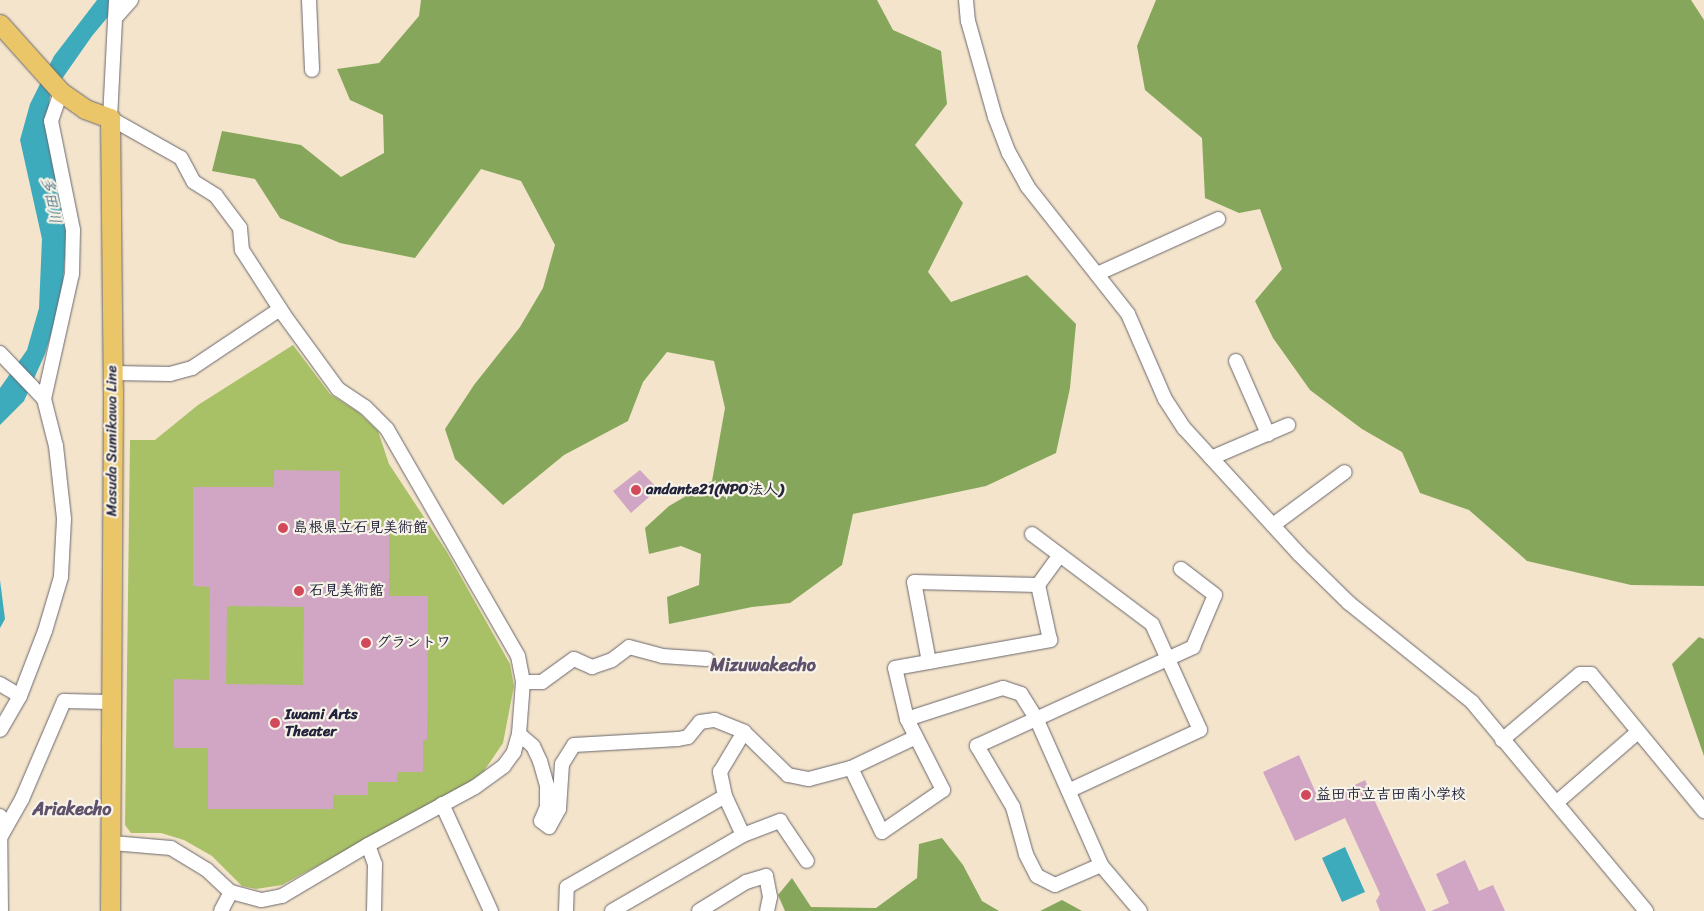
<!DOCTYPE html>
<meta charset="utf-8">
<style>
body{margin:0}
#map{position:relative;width:1704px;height:911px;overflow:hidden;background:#f3e4cb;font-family:Sriracha,"Klee One",sans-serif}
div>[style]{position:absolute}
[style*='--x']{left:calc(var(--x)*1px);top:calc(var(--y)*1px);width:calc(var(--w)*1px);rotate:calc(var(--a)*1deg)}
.green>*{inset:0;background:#a9c166}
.forest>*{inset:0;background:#86a75b}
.water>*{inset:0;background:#3eabbd}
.building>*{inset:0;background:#d1a6c4}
.roads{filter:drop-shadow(0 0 1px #6b666d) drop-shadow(0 0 1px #6b666d)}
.minor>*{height:14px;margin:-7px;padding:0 7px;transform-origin:7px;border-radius:7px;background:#fff}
.major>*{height:19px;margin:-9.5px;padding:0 9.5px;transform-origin:9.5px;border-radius:9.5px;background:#ebc669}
.dots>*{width:14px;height:14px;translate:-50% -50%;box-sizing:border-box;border:2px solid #f7f3e8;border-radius:50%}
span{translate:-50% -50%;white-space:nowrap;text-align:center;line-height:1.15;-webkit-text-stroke:4.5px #f7f3e8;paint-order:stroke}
.street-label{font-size:15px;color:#22223b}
.poi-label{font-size:15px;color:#22223b;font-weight:700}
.left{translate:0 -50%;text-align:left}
.water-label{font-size:16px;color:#2d596f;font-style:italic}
.quarter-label{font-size:18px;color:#5f506b;font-weight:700}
</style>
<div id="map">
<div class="green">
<div style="clip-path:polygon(293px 345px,330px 394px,358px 412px,378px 431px,389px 464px,447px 552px,510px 664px,514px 686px,503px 743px,484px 771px,461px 788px,282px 885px,256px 889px,242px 886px,212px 856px,184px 840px,161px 833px,131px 833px,125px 825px,130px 440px,155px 440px,198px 405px)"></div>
</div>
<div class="forest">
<div style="clip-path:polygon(421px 0,877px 0,893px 30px,941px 51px,947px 104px,915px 145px,963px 203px,928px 272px,951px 302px,1027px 275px,1076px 324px,1070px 388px,1056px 453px,986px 486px,853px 514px,842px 565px,790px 603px,752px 607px,669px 624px,667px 597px,699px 585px,701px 554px,681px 546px,649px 554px,645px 528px,669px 506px,712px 481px,725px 408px,714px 361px,667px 352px,643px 382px,628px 421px,564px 455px,503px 505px,455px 459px,445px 429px,474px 385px,520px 327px,543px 288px,555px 245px,521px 181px,481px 169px,415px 258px,340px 243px,280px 218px,255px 179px,212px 171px,222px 131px,301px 145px,341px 177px,384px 153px,383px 115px,350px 100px,337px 69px,379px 63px,419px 16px)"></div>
<div style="clip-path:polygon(1156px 0,1691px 0,1704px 20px,1704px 586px,1631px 585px,1527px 561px,1469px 510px,1420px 493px,1402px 452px,1362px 429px,1310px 390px,1273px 338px,1255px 301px,1282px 269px,1260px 209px,1239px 213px,1205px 198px,1202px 138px,1145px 90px,1137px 46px)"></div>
<div style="clip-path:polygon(1699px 637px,1704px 639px,1704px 756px,1672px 664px)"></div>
<div style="clip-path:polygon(942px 838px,963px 865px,982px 901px,999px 911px,785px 911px,778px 895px,792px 878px,811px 907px,876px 908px,917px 878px,919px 844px)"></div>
<div style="clip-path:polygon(1062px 900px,1082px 911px,1040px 911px)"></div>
</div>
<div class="water">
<div style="clip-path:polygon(97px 0,122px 0,92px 36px,50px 96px,46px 130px,67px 227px,62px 298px,45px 354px,24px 401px,0 425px,0 388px,27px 350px,39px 308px,42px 239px,20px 140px,30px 104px,54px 56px)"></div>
<div style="clip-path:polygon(0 580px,5px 619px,0 628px)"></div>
<div style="clip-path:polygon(1345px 847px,1365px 892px,1342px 902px,1322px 858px)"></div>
</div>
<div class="building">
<div style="clip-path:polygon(evenodd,274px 470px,340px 471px,340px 526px,389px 527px,389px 596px,428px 596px,427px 740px,423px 740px,423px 772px,397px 772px,397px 782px,368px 782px,368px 795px,333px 795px,333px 809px,208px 809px,208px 748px,174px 748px,174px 679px,209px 680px,210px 587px,193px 586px,193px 487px,274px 487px,274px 470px,227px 606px,304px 607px,303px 685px,226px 684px,227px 606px)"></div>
<div style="clip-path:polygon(640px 470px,658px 489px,631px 513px,613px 491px)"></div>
<div style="clip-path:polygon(1299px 755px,1320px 802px,1365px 780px,1426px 911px,1380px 911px,1376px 901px,1380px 894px,1345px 818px,1295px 841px,1263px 772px)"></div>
<div style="clip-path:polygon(1465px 860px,1479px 891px,1493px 885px,1505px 911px,1431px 911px,1449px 903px,1436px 874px)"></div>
</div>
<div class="roads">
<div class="minor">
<div style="--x:116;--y:0;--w:118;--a:92.9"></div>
<div style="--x:110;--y:118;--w:81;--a:29.4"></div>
<div style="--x:181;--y:158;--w:27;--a:62"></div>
<div style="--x:194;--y:182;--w:26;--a:32"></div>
<div style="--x:216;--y:196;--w:40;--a:53"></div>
<div style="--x:240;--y:228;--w:22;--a:85"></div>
<div style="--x:242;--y:250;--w:77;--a:57.1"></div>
<div style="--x:284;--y:315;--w:92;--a:53.9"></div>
<div style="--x:338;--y:389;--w:32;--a:34"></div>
<div style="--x:365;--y:407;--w:31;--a:45"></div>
<div style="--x:387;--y:429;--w:262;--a:60"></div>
<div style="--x:518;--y:656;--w:26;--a:79"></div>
<div style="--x:523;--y:682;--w:52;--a:94.4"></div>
<div style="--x:519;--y:734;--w:19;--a:106"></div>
<div style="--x:514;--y:752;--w:17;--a:126"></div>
<div style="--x:504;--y:766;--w:36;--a:144"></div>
<div style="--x:475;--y:787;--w:122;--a:151.5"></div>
<div style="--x:368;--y:845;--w:100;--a:149.3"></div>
<div style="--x:282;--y:896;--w:21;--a:169"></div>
<div style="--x:261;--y:900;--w:31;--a:-165"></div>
<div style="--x:231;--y:892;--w:21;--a:118"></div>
<div style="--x:309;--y:0;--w:70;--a:87.5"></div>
<div style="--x:966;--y:0;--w:21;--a:85"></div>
<div style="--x:968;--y:21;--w:100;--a:74.3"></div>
<div style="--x:995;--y:117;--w:39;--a:69"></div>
<div style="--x:1009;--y:153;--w:38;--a:61"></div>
<div style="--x:1027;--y:186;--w:163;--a:51.7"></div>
<div style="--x:1128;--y:314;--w:93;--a:66.5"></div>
<div style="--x:1165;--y:399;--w:35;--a:57"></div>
<div style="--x:1184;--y:428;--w:171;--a:47.6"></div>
<div style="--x:1299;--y:554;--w:70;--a:44.4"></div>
<div style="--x:1349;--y:603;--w:158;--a:38.8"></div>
<div style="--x:1472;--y:702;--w:272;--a:50.2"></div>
<div style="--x:115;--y:18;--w:24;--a:-48"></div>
<div style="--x:1097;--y:274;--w:133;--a:-24.4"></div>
<div style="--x:0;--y:353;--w:64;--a:46.3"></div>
<div style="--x:44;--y:399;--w:49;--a:75.7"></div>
<div style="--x:56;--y:446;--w:73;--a:83.7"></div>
<div style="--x:64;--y:519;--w:58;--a:93"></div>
<div style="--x:61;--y:577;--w:56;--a:106.5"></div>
<div style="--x:45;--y:631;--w:70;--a:111"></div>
<div style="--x:20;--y:696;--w:39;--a:120"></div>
<div style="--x:1236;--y:361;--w:80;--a:66.3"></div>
<div style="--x:113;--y:373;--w:57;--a:1"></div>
<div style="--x:170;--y:374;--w:23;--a:-15"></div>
<div style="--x:192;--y:368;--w:106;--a:-33.8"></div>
<div style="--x:44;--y:399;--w:128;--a:-77.4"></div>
<div style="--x:72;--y:274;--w:44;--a:-88.7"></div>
<div style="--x:73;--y:230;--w:111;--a:-101.4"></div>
<div style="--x:51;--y:121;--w:31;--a:-71"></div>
<div style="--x:1211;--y:458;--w:84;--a:-23.2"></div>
<div style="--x:1273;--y:525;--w:89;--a:-36.4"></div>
<div style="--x:1032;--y:534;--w:150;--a:36.9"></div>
<div style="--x:1152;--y:624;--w:116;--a:65.6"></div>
<div style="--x:1200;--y:730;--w:145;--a:155.2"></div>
<div style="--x:929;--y:662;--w:81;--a:-100.6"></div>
<div style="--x:914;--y:582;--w:124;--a:1.4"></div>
<div style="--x:1038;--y:585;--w:37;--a:-54"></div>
<div style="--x:523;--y:682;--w:19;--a:0"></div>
<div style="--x:542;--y:682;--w:39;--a:-36"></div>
<div style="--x:574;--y:659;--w:20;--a:24"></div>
<div style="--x:592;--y:667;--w:21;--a:-19"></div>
<div style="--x:612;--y:660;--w:21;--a:-37"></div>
<div style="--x:629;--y:647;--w:34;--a:15"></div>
<div style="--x:662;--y:656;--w:45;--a:3.8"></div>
<div style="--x:0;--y:684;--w:23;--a:31"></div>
<div style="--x:907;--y:719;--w:101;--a:-17.9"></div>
<div style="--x:1003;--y:688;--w:19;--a:18"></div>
<div style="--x:1021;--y:694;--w:28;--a:58"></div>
<div style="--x:1036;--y:718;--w:161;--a:66.1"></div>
<div style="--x:1101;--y:865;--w:60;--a:49.7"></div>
<div style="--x:519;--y:734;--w:18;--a:41"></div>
<div style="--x:533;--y:746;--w:17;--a:65"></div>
<div style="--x:540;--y:761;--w:26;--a:74"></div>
<div style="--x:547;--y:786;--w:21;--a:90"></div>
<div style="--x:547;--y:807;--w:15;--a:113"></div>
<div style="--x:541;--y:821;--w:10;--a:37"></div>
<div style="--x:549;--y:827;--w:21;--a:-61"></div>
<div style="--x:559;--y:809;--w:45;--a:-86.2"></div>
<div style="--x:562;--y:764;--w:22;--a:-58"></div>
<div style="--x:574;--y:745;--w:104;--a:-3.3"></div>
<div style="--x:678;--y:739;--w:10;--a:-11"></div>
<div style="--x:688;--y:737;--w:19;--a:-51"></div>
<div style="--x:700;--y:722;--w:15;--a:-8"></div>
<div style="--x:715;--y:720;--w:31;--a:22"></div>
<div style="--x:744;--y:732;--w:62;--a:44.3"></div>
<div style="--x:788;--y:775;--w:21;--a:11"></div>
<div style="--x:809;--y:779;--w:43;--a:-14.7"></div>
<div style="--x:851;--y:768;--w:70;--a:-25.5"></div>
<div style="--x:1502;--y:740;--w:102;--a:-40.2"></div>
<div style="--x:1580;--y:674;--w:11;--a:0"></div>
<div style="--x:1591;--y:674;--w:178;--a:50.5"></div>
<div style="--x:851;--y:768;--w:71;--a:64.2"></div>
<div style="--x:882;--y:832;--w:74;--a:-34.5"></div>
<div style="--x:943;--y:790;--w:80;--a:-116.9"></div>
<div style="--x:907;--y:719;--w:52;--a:-103.2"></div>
<div style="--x:895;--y:668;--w:158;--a:-10.2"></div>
<div style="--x:1050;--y:640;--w:56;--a:-102.3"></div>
<div style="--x:1556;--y:803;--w:108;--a:-40.9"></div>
<div style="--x:442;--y:804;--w:118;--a:65.4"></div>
<div style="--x:0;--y:816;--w:95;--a:89.4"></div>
<div style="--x:743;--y:835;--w:43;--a:-114.8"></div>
<div style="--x:725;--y:796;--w:25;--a:-102"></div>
<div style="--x:720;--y:772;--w:47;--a:-59"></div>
<div style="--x:1;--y:836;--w:43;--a:-60.4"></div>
<div style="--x:22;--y:799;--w:107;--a:-66.8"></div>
<div style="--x:64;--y:701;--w:45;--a:1.3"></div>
<div style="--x:112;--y:843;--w:59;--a:4.8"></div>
<div style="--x:171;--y:848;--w:42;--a:31.4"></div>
<div style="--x:207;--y:870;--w:33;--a:43"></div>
<div style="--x:368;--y:845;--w:20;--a:70"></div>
<div style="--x:375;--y:864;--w:47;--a:91.2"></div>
<div style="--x:1101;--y:865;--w:50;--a:156.5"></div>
<div style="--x:1055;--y:885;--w:20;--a:-153"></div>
<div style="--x:1037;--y:876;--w:25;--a:-117"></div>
<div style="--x:1026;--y:854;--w:49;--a:-105.5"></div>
<div style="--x:1013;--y:807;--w:71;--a:-120.5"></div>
<div style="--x:977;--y:746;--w:238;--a:-24.6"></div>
<div style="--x:1193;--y:647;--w:56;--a:-67.1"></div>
<div style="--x:1215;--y:595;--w:43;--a:-142.6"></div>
<div style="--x:566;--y:911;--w:24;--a:-88"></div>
<div style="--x:567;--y:887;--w:182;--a:-29.9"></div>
<div style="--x:612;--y:911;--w:151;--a:-30.1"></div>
<div style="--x:743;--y:835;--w:40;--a:-21"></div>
<div style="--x:780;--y:821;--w:48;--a:56"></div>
<div style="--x:699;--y:911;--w:55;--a:-31.7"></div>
<div style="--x:746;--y:882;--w:21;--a:-17"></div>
<div style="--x:766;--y:876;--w:21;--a:79"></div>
<div style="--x:770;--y:897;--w:14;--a:102"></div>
</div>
<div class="major">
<div style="--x:0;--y:24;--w:91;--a:48.1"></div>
<div style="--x:61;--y:92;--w:29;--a:35"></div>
<div style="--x:85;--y:109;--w:27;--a:20"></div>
<div style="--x:110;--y:118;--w:273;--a:89.4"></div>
<div style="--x:113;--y:391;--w:520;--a:90.33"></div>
</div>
</div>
<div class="dots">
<div style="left:636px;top:490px;background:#d1495b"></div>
<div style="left:283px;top:528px;background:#d1495b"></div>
<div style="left:299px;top:591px;background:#d1495b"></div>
<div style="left:366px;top:643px;background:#d1495b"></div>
<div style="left:275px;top:723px;background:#d1495b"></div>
<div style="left:1306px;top:795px;background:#d1495b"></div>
</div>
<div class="street-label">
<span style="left:112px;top:441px;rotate:-90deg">Masuda Sumikawa Line</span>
</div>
<div class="poi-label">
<span class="left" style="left:646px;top:490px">andante21(NPO法人)</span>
<span class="left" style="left:293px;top:528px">島根県立石見美術館</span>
<span class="left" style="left:309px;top:591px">石見美術館</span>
<span class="left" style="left:376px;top:643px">グラントワ</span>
<span class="left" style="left:285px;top:723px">Iwami Arts<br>Theater</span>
<span class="left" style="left:1316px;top:795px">益田市立吉田南小学校</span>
</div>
<div class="water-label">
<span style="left:51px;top:200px;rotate:79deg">多田川</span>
</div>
<div class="quarter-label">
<span style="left:763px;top:665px">Mizuwakecho</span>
<span style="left:72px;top:809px">Ariakecho</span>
</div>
</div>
